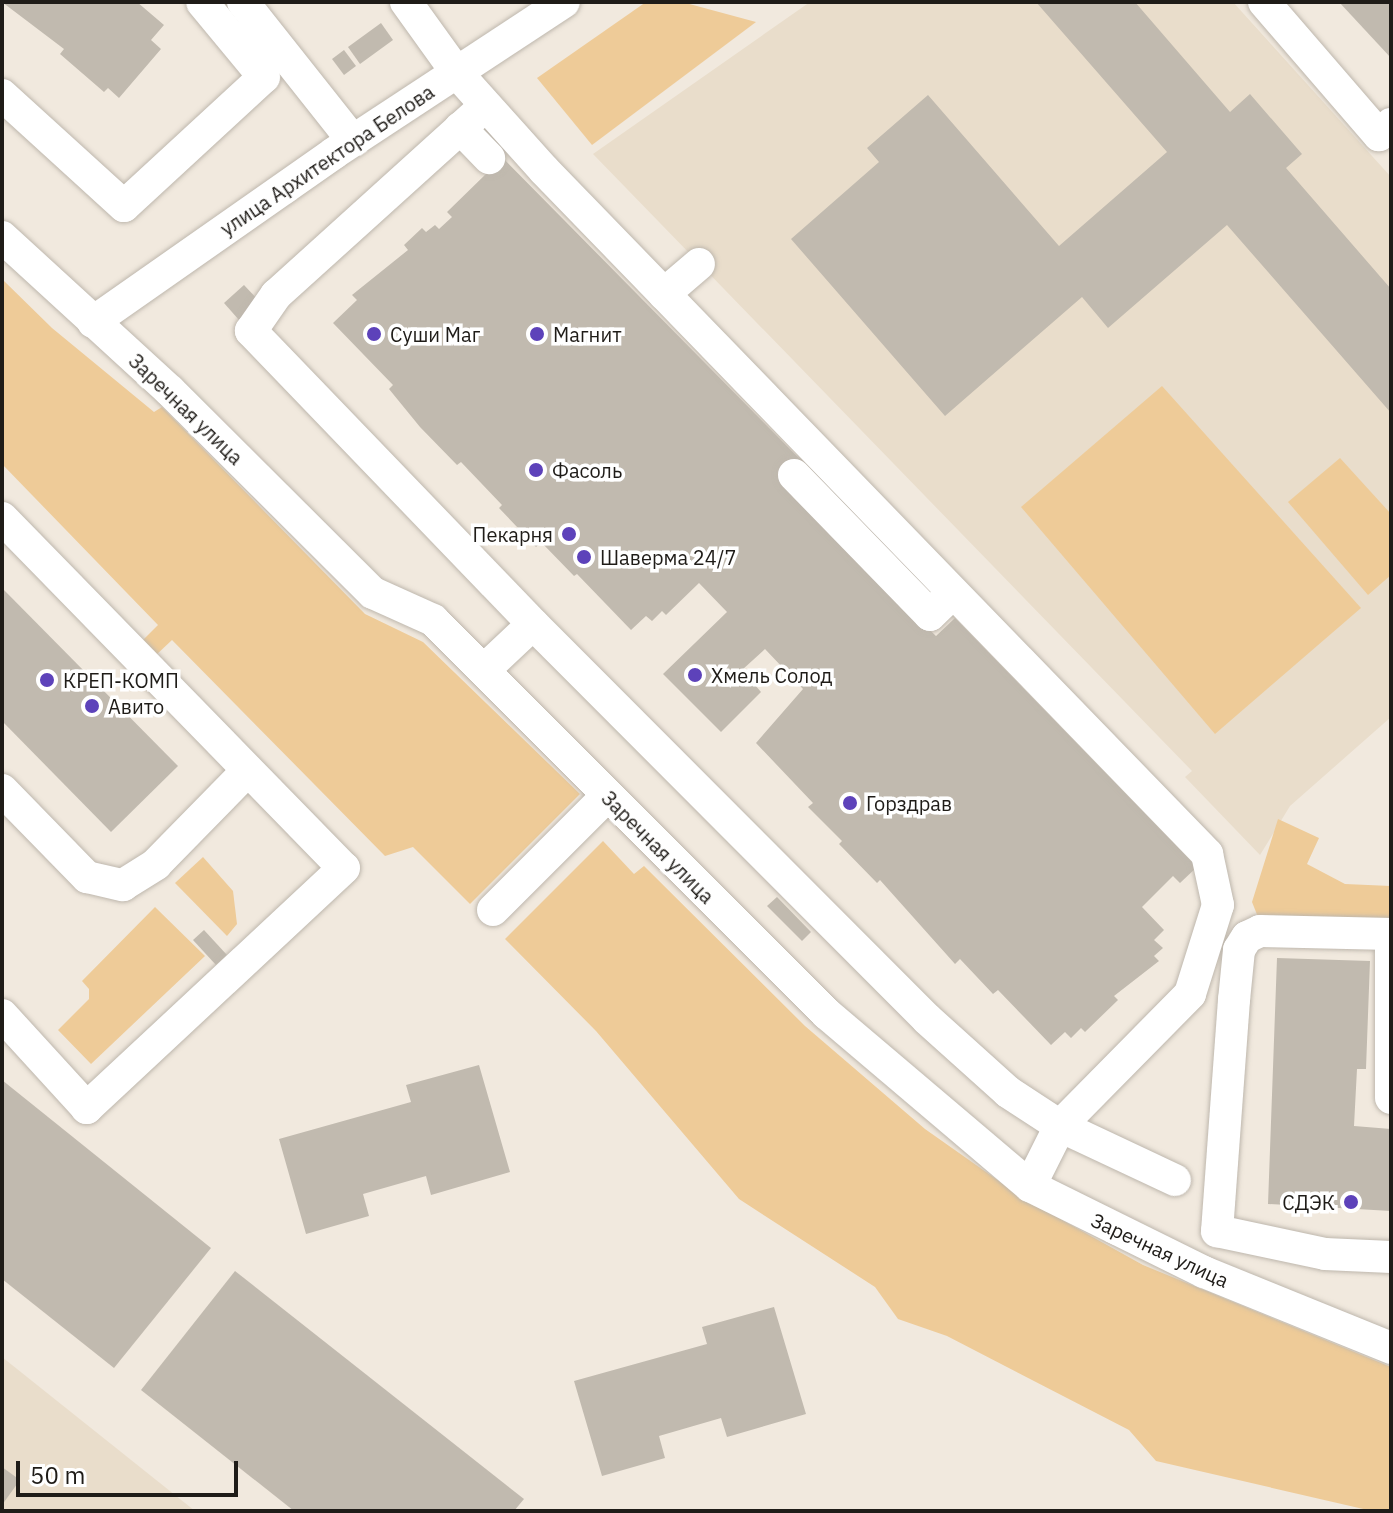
<!DOCTYPE html>
<meta charset="utf-8">
<style>
body{margin:0}
#map{position:relative;width:1393px;height:1513px;overflow:hidden;background:#f1e9de;font-family:"IBM Plex Sans",sans-serif}
div>[style]{position:absolute}
[style*='--x']{left:calc(var(--x)*1px);top:calc(var(--y)*1px);width:calc(var(--w)*1px);rotate:calc(var(--a)*1deg)}
.built>*{inset:0;background:#e9ddcb}
.green>*{inset:0;background:#eecb98}
.building>*{inset:0;background:#c1baaf}
.roads{filter:drop-shadow(0 0 2px #beb7ad) drop-shadow(0 0 2px #beb7ad)}
.minor>*{height:32px;margin:-16px;padding:0 16px;transform-origin:16px;border-radius:16px;background:#fff}
.dots>*{width:22px;height:22px;translate:-50% -50%;box-sizing:border-box;border:4px solid #fff;border-radius:50%}
span{translate:-50% -50%;white-space:nowrap;text-align:center;line-height:1.15;-webkit-text-stroke:7px #fff;paint-order:stroke}
.street-label{font-size:20px;color:#1f1c18}
.poi-label{font-size:20px;color:#1f1c18}
.left{translate:0 -50%;text-align:left}
.right{translate:-100% -50%;text-align:right}
.frame{position:absolute;inset:0;border:4px solid #1f1c18;pointer-events:none}
.scale{position:absolute;left:16px;top:1461px;width:222px;height:36px;box-sizing:border-box;border:4px solid #1f1c18;border-top:0;padding-left:10px;font-size:24px;line-height:28px;white-space:nowrap;color:#1f1c18;-webkit-text-stroke:6px #fff;paint-order:stroke}
</style>
<div id="map">
<div class="built">
<div style="clip-path:polygon(810px 2px,1233px 2px,1391px 177px,1391px 717px,1290px 806px,1260px 855px,1185px 777px,1192px 771px,593px 154px)"></div>
<div style="clip-path:polygon(2px 1357px,195px 1511px,2px 1511px)"></div>
</div>
<div class="green">
<div style="clip-path:polygon(646px 2px,682px 2px,756px 22px,592px 145px,537px 78px)"></div>
<div style="clip-path:polygon(2px 279px,52px 328px,154px 412px,162px 407px,365px 614px,423px 642px,580px 794px,470px 904px,413px 847px,385px 856px,172px 640px,155px 656px,141px 642px,158px 625px,2px 464px)"></div>
<div style="clip-path:polygon(1162px 386px,1361px 608px,1215px 734px,1021px 507px)"></div>
<div style="clip-path:polygon(1340px 458px,1391px 514px,1391px 575px,1368px 595px,1288px 502px)"></div>
<div style="clip-path:polygon(1278px 819px,1319px 838px,1307px 864px,1345px 884px,1391px 886px,1391px 922px,1258px 917px,1252px 902px)"></div>
<div style="clip-path:polygon(603px 841px,634px 874px,644px 866px,805px 1026px,925px 1129px,1026px 1200px,1143px 1265px,1391px 1367px,1391px 1511px,1372px 1511px,1156px 1461px,1129px 1430px,947px 1336px,898px 1319px,875px 1287px,739px 1199px,596px 1031px,505px 939px)"></div>
<div style="clip-path:polygon(203px 857px,233px 891px,237px 924px,227px 936px,175px 883px)"></div>
<div style="clip-path:polygon(155px 907px,205px 956px,91px 1064px,58px 1030px,89px 999px,89px 989px,82px 981px)"></div>
</div>
<div class="building">
<div style="clip-path:polygon(2px 2px,137px 2px,164px 25px,151px 40px,161px 49px,119px 98px,108px 88px,104px 92px,60px 54px,64px 49px)"></div>
<div style="clip-path:polygon(1036px 2px,1135px 2px,1230px 112px,1250px 94px,1302px 154px,1286px 168px,1391px 289px,1391px 413px,1227px 225px,1108px 328px,1082px 297px,945px 416px,791px 239px,879px 162px,867px 148px,928px 95px,1059px 246px,1167px 152px)"></div>
<div style="clip-path:polygon(1339px 2px,1391px 2px,1391px 58px)"></div>
<div style="clip-path:polygon(381px 23px,393px 40px,360px 64px,348px 47px)"></div>
<div style="clip-path:polygon(344px 50px,356px 66px,344px 75px,332px 59px)"></div>
<div style="clip-path:polygon(496px 151px,926px 587px,906px 607px,936px 636px,955px 618px,1197px 867px,1180px 883px,1173px 876px,1142px 907px,1164px 930px,1154px 940px,1163px 948px,1154px 956px,1159px 961px,1114px 996px,1118px 1000px,1085px 1032px,1081px 1028px,1071px 1038px,1065px 1032px,1051px 1045px,998px 990px,993px 994px,960px 959px,955px 964px,880px 880px,877px 883px,839px 844px,842px 841px,808px 807px,813px 803px,756px 743px,803px 689px,765px 649px,742px 670px,761px 692px,721px 732px,663px 674px,727px 612px,699px 583px,666px 615px,662px 611px,652px 621px,646px 616px,631px 630px,577px 574px,574px 576px,541px 542px,536px 547px,499px 508px,502px 505px,461px 462px,457px 465px,420px 427px,389px 389px,393px 385px,333px 323px,357px 300px,352px 295px,408px 250px,404px 245px,422px 228px,426px 232px,435px 225px,439px 229px,452px 217px,447px 212px,488px 172px)"></div>
<div style="clip-path:polygon(244px 285px,259px 301px,239px 320px,224px 303px)"></div>
<div style="clip-path:polygon(2px 588px,178px 766px,111px 832px,2px 721px)"></div>
<div style="clip-path:polygon(777px 897px,811px 932px,802px 941px,767px 906px)"></div>
<div style="clip-path:polygon(204px 930px,227px 955px,216px 965px,193px 940px)"></div>
<div style="clip-path:polygon(1277px 958px,1370px 961px,1366px 1069px,1357px 1069px,1354px 1126px,1391px 1129px,1391px 1211px,1268px 1204px)"></div>
<div style="clip-path:polygon(479px 1065px,510px 1172px,431px 1195px,426px 1176px,363px 1194px,369px 1216px,306px 1234px,279px 1139px,411px 1102px,406px 1085px)"></div>
<div style="clip-path:polygon(2px 1080px,211px 1248px,114px 1368px,2px 1279px)"></div>
<div style="clip-path:polygon(235px 1271px,524px 1499px,514px 1511px,294px 1511px,141px 1390px)"></div>
<div style="clip-path:polygon(774px 1307px,806px 1414px,727px 1437px,721px 1418px,659px 1436px,665px 1458px,602px 1476px,574px 1381px,707px 1344px,702px 1327px)"></div>
<div style="clip-path:polygon(2px 1467px,20px 1480px,2px 1505px)"></div>
</div>
<div class="roads">
<div class="minor">
<div style="--x:243;--y:2;--w:177;--a:51.6"></div>
<div style="--x:406;--y:2;--w:87;--a:54.3"></div>
<div style="--x:457;--y:73;--w:130;--a:48.1"></div>
<div style="--x:544;--y:170;--w:953;--a:45.89"></div>
<div style="--x:1207;--y:854;--w:52;--a:77.8"></div>
<div style="--x:1218;--y:905;--w:93;--a:107.5"></div>
<div style="--x:1190;--y:994;--w:185;--a:134.6"></div>
<div style="--x:1060;--y:1126;--w:67;--a:116.6"></div>
<div style="--x:1264;--y:2;--w:176;--a:49.2"></div>
<div style="--x:1379;--y:135;--w:16;--a:-43"></div>
<div style="--x:2;--y:95;--w:165;--a:42.3"></div>
<div style="--x:124;--y:206;--w:190;--a:-42.7"></div>
<div style="--x:264;--y:77;--w:97;--a:-129.6"></div>
<div style="--x:460;--y:128;--w:42;--a:46"></div>
<div style="--x:2;--y:237;--w:228;--a:42.5"></div>
<div style="--x:170;--y:391;--w:286;--a:44.9"></div>
<div style="--x:373;--y:593;--w:66;--a:24.2"></div>
<div style="--x:433;--y:620;--w:557;--a:45"></div>
<div style="--x:827;--y:1014;--w:266;--a:40.3"></div>
<div style="--x:1030;--y:1186;--w:194;--a:26.3"></div>
<div style="--x:1204;--y:1272;--w:202;--a:22.1"></div>
<div style="--x:664;--y:294;--w:46;--a:-40.6"></div>
<div style="--x:93;--y:322;--w:294;--a:-35"></div>
<div style="--x:334;--y:153;--w:275;--a:-33.3"></div>
<div style="--x:794;--y:475;--w:195;--a:45.8"></div>
<div style="--x:930;--y:615;--w:32;--a:-44"></div>
<div style="--x:2;--y:518;--w:489;--a:45.7"></div>
<div style="--x:344;--y:868;--w:352;--a:137"></div>
<div style="--x:87;--y:1108;--w:126;--a:-132.4"></div>
<div style="--x:533;--y:624;--w:558;--a:45.07"></div>
<div style="--x:927;--y:1019;--w:109;--a:42"></div>
<div style="--x:1008;--y:1092;--w:62;--a:33.2"></div>
<div style="--x:1060;--y:1126;--w:127;--a:25.2"></div>
<div style="--x:484;--y:670;--w:67;--a:-43.2"></div>
<div style="--x:533;--y:624;--w:407;--a:-133.9"></div>
<div style="--x:251;--y:331;--w:44;--a:-55.2"></div>
<div style="--x:276;--y:295;--w:282;--a:-42.1"></div>
<div style="--x:2;--y:790;--w:122;--a:45.7"></div>
<div style="--x:87;--y:877;--w:37;--a:13"></div>
<div style="--x:123;--y:885;--w:39;--a:-32"></div>
<div style="--x:156;--y:864;--w:130;--a:-45.6"></div>
<div style="--x:493;--y:910;--w:160;--a:-45"></div>
<div style="--x:1391;--y:934;--w:131;--a:-178.7"></div>
<div style="--x:1260;--y:931;--w:14;--a:155"></div>
<div style="--x:1247;--y:937;--w:15;--a:122"></div>
<div style="--x:1239;--y:950;--w:50;--a:95.7"></div>
<div style="--x:1234;--y:1000;--w:232;--a:94.2"></div>
<div style="--x:1217;--y:1231;--w:110;--a:12"></div>
<div style="--x:1325;--y:1254;--w:66;--a:2.6"></div>
<div style="--x:1391;--y:949;--w:149;--a:90"></div>
</div>
</div>
<div class="dots">
<div style="left:374px;top:334px;background:#5d42ba"></div>
<div style="left:537px;top:334px;background:#5d42ba"></div>
<div style="left:536px;top:470px;background:#5d42ba"></div>
<div style="left:569px;top:534px;background:#5d42ba"></div>
<div style="left:584px;top:557px;background:#5d42ba"></div>
<div style="left:695px;top:675px;background:#5d42ba"></div>
<div style="left:47px;top:680px;background:#5d42ba"></div>
<div style="left:92px;top:706px;background:#5d42ba"></div>
<div style="left:850px;top:803px;background:#5d42ba"></div>
<div style="left:1351px;top:1202px;background:#5d42ba"></div>
</div>
<div class="street-label">
<span style="left:327px;top:160px;rotate:-34deg">улица Архитектора Белова</span>
<span style="left:186px;top:409px;rotate:44deg">Заречная улица</span>
<span style="left:658px;top:847px;rotate:45deg">Заречная улица</span>
<span style="left:1160px;top:1250px;rotate:25deg">Заречная улица</span>
</div>
<div class="poi-label">
<span class="left" style="left:390px;top:334px">Суши Маг</span>
<span class="left" style="left:553px;top:334px">Магнит</span>
<span class="left" style="left:552px;top:470px">Фасоль</span>
<span class="right" style="left:553px;top:534px">Пекарня</span>
<span class="left" style="left:600px;top:557px">Шаверма 24/7</span>
<span class="left" style="left:711px;top:675px">Хмель Солод</span>
<span class="left" style="left:63px;top:680px">КРЕП-КОМП</span>
<span class="left" style="left:108px;top:706px">Авито</span>
<span class="left" style="left:866px;top:803px">Горздрав</span>
<span class="right" style="left:1335px;top:1202px">СДЭК</span>
</div>
<div class="frame"></div>
<div class="scale">50 m</div>
</div>
